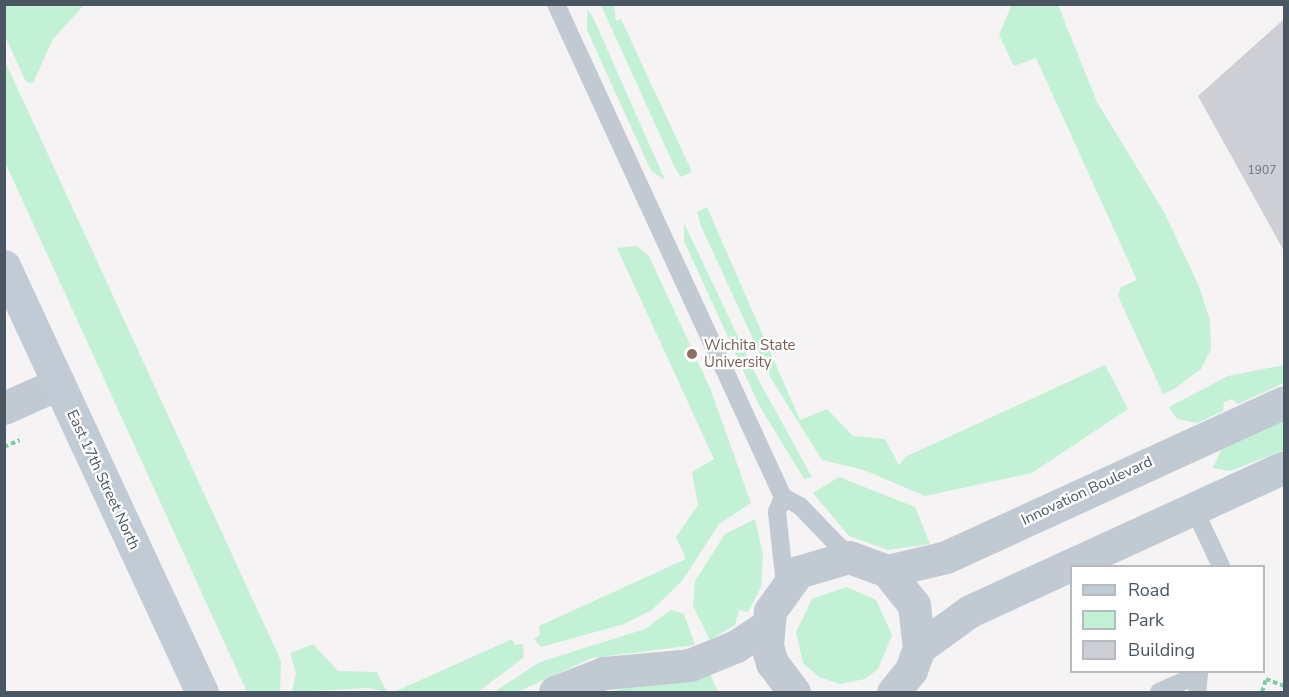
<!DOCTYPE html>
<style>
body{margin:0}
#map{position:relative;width:1289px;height:697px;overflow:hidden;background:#f5f3f3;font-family:"Nunito Sans",sans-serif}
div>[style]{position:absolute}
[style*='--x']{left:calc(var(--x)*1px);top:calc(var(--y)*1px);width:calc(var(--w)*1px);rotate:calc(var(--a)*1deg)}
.green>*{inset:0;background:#c3f1d5}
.building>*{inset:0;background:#cdcfd5}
.path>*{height:4px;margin-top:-2px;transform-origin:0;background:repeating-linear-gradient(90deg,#7ad0a6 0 4.5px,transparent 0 7.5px)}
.lane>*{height:18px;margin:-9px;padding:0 9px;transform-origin:9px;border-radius:9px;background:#c1cad2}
.street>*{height:33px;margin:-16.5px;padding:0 16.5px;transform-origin:16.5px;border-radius:16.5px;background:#c1cad2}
.secondary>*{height:33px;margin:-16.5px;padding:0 16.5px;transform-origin:16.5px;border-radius:16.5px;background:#c1cbd6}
.dots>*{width:16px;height:16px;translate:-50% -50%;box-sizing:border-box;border:3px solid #fff;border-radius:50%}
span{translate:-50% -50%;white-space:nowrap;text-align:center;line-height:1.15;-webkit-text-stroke:4.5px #fff;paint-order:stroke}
.number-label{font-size:12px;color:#6b747e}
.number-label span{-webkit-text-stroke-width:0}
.education-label{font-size:15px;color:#785e54}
.left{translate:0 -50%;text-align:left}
.street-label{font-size:15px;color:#4a5661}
.frame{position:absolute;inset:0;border:6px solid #4a5661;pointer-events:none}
.legend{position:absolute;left:1070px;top:565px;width:195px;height:108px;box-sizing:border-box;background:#fff;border:2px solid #b7bbc0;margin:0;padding:8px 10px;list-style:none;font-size:18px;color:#4a5661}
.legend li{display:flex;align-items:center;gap:12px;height:30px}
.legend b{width:30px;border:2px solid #b7bbc0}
</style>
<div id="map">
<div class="green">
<div style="clip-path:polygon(1012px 4px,1058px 5px,1097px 102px,1164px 212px,1198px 284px,1210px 320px,1211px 349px,1201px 369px,1174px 389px,1163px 394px,1118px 296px,1121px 287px,1137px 280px,1036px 58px,1014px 66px,999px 35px)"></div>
<div style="clip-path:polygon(4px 5px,84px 5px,53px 39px,33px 83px,26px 82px,5px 36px)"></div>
<div style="clip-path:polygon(601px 5px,614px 5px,616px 21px,621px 19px,692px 172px,681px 177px,675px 168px)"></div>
<div style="clip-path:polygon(587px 10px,592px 15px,665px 180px,651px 171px,587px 30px)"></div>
<div style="clip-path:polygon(4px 59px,281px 661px,280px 692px,247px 692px,5px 162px)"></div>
<div style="clip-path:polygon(707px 207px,800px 420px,827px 409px,853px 436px,885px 439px,899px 465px,905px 457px,1105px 365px,1128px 409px,1032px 473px,925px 496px,864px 470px,822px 460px,772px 380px,701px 226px,697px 212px)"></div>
<div style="clip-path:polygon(684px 223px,760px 383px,812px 477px,804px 479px,759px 405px,684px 241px)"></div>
<div style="clip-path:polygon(637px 246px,649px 256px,710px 388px,751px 503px,719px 524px,682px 581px,652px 610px,624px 624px,541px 647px,534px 639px,540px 635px,539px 626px,686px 559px,676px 537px,698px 505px,692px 472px,714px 459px,617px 248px)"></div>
<div style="clip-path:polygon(1284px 365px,1284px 383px,1238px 404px,1232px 399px,1224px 402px,1223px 411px,1197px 423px,1177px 419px,1169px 407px,1228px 376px)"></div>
<div style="clip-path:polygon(1284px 417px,1284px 450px,1230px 471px,1213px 468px,1221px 450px)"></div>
<div style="clip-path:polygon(839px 477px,915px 507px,930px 544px,888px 550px,849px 536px,813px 493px)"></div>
<div style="clip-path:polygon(755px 519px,763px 555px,761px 587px,748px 612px,739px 610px,735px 625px,710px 640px,693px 606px,695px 581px,725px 534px)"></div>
<div style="clip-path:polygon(847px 587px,876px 600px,892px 635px,878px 669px,865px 679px,840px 684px,819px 677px,803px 663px,796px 632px,812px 599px)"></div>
<div style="clip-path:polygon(671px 610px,684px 614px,695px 645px,592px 658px,517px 692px,494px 692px,540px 662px,645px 629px)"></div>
<div style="clip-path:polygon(512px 639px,515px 645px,523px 644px,524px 657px,478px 692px,394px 692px)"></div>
<div style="clip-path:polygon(313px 644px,338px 671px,377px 672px,387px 692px,368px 688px,292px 692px,296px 673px,290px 653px)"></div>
<div style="clip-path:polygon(710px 674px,718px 692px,606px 692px,644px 684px)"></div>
</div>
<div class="building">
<div style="clip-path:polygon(1284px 19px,1284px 251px,1198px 96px)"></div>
</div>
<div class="path">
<div style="--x:4;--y:447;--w:17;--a:-24"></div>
<div style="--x:1262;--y:692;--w:14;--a:-73"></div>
<div style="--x:1266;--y:679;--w:19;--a:21"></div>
</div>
<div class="lane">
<div style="--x:556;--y:4;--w:543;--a:65.28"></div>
<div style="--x:783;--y:497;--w:19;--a:28"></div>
<div style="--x:800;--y:506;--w:71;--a:46.1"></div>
<div style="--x:783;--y:497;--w:16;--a:112"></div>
<div style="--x:777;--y:512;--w:72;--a:83.7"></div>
<div style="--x:1194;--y:509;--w:63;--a:64.7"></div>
<div style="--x:1159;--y:692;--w:44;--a:-24.2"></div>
<div style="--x:1199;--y:674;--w:18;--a:96"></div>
</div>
<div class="street">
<div style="--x:4;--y:408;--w:59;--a:-24"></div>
<div style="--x:887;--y:571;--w:61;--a:-13.3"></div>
<div style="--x:946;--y:557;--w:372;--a:-24.6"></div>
<div style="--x:919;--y:648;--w:63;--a:-36"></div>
<div style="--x:970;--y:611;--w:345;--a:-24.6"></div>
<div style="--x:555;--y:692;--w:53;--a:-21.2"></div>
<div style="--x:604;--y:673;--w:86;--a:-5.3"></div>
<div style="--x:690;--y:665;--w:50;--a:-22.4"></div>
<div style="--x:736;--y:646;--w:37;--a:-33"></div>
<div style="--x:794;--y:692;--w:36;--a:-127"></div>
<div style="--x:772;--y:663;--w:19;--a:-106"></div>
<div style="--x:767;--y:645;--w:34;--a:-85"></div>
<div style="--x:770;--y:611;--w:48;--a:-54.3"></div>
<div style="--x:798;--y:572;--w:53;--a:-16.4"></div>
<div style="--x:849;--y:557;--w:40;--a:20.2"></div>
<div style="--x:887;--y:571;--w:43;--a:51.5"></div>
<div style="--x:914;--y:605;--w:43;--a:83.4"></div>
<div style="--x:919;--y:648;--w:23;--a:110"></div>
<div style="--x:911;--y:670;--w:28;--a:129"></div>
</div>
<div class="secondary">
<div style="--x:4;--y:266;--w:470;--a:65.1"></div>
</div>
<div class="dots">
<div style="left:692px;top:354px;background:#8d6e63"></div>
</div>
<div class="number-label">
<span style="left:1262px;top:171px">1907</span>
</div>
<div class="education-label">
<span class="left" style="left:704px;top:354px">Wichita State<br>University</span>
</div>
<div class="street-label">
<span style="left:103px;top:480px;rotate:65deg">East 17th Street North</span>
<span style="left:1087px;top:491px;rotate:-25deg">Innovation Boulevard</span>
</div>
<div class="frame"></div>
<ul class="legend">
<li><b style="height:8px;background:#c1cbd6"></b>Road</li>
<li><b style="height:16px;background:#c3f1d5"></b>Park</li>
<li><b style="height:16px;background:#cdcfd5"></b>Building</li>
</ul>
</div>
